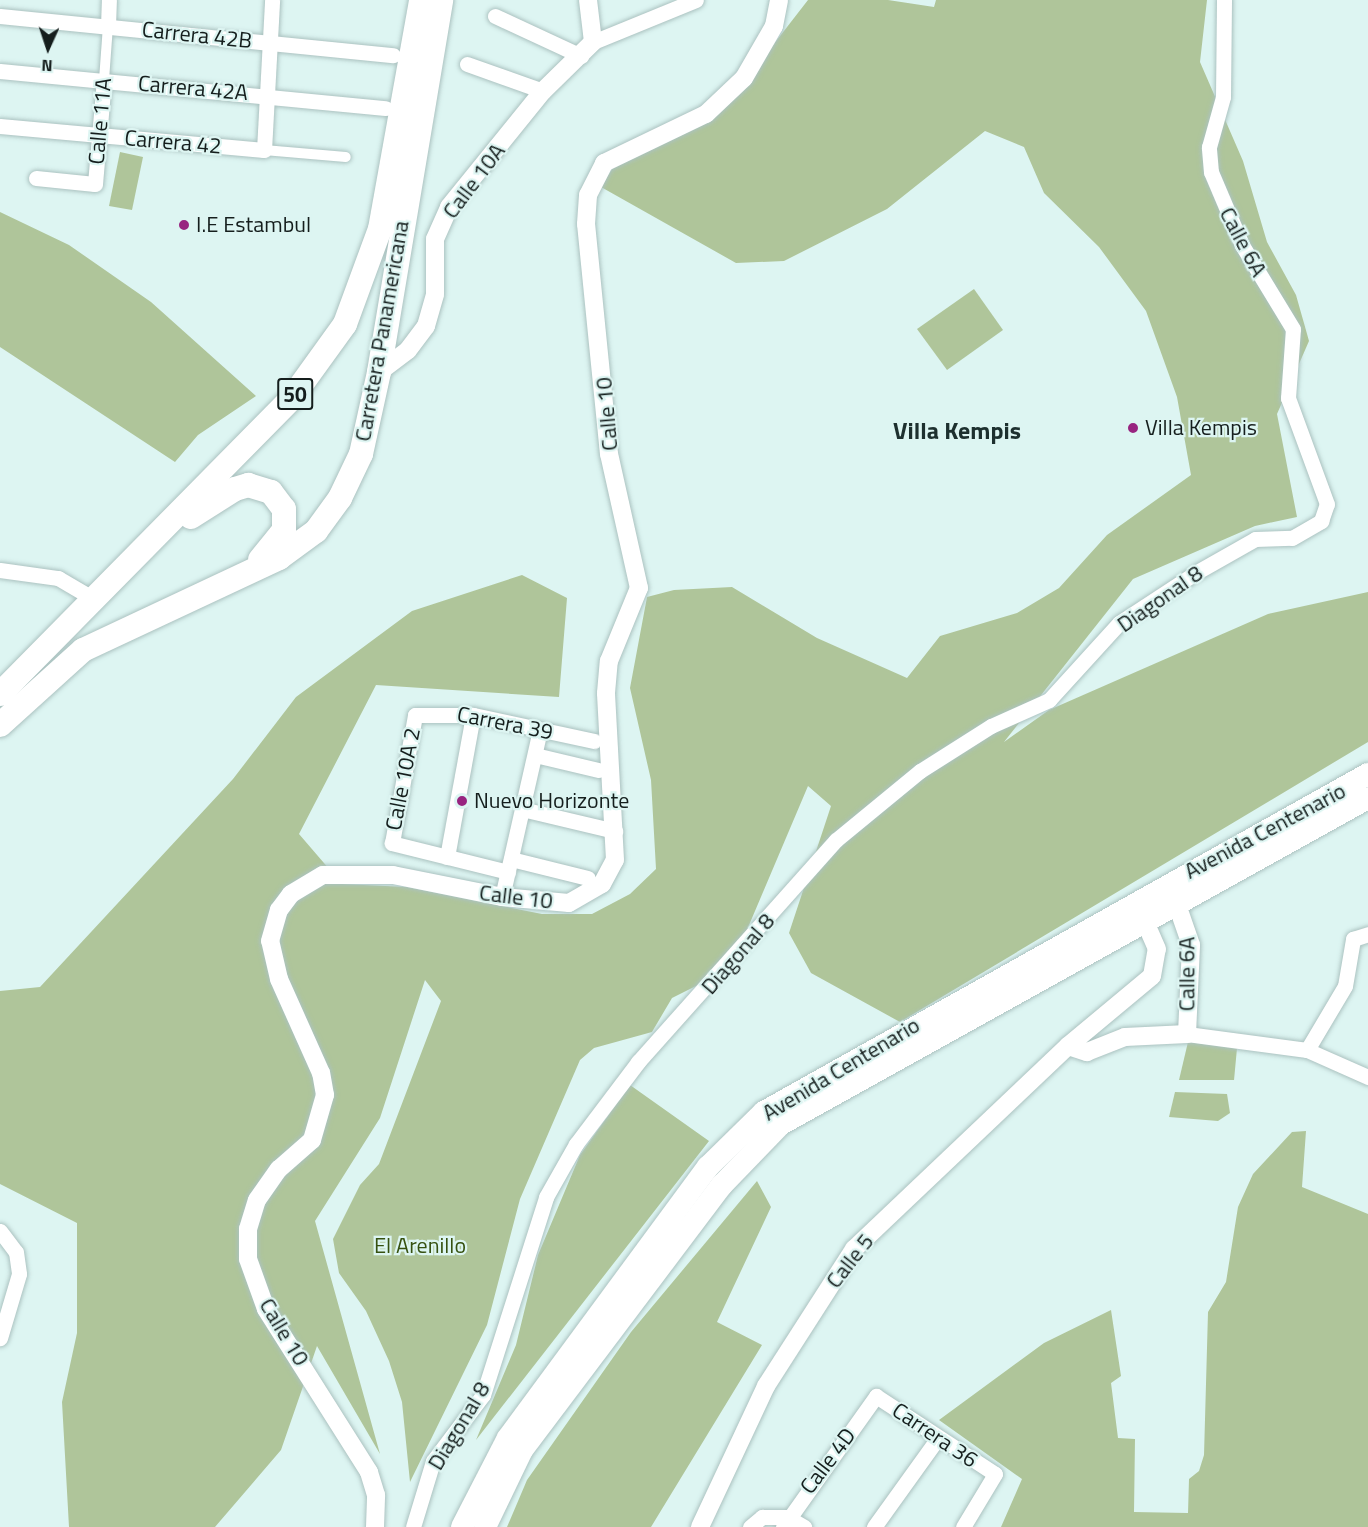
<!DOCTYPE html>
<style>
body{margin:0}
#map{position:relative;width:1368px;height:1527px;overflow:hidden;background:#ddf5f2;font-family:"Titillium Web",sans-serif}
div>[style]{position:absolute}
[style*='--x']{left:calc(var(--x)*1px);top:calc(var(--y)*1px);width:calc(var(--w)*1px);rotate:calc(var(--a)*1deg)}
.green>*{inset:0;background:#afc59a}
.roads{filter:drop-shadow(0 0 2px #abc2c0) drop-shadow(0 0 2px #abc2c0)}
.pedestrian>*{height:10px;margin:-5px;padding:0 5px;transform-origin:5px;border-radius:5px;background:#fff}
.minor>*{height:15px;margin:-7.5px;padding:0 7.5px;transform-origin:7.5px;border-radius:7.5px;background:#fff}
.tertiary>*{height:18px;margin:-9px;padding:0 9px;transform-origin:9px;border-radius:9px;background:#fff}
.primary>*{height:22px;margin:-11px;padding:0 11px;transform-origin:11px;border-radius:11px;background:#fff}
.trunk>*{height:24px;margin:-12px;padding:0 12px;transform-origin:12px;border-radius:12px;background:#fff}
.dots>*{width:16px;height:16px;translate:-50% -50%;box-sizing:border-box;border:3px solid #ddf5f2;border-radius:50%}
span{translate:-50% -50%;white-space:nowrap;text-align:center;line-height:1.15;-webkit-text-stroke:4.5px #ddf5f2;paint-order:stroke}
.shield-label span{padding:2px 4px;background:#ddf5f2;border:2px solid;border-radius:4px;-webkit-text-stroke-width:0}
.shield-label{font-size:21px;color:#151e1d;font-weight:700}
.street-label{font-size:22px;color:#151e1d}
.poi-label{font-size:22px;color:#151e1d}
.left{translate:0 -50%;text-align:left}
.park-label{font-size:22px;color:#365110}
.neighbourhood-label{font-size:24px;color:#1d302f;font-weight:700}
.north{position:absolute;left:18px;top:18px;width:60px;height:60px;-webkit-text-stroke:4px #ddf5f2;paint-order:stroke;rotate:183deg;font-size:16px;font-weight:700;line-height:24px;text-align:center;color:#151e1d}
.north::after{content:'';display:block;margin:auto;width:21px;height:27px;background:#151e1d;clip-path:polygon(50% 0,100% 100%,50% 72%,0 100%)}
</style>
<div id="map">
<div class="green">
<div style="clip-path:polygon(808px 0,888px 0,934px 7px,936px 0,1207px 0,1200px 62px,1243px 161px,1267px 242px,1296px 295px,1309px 341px,1277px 414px,1297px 517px,1255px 526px,1133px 579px,1004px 742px,1049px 710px,1268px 614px,1368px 592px,1368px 742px,900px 1022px,811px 973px,789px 933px,831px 806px,808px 786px,744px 937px,700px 984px,672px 998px,652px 1032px,594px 1048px,580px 1060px,520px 1199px,487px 1325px,410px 1482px,402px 1402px,389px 1361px,366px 1311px,339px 1273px,333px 1239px,360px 1185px,379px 1164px,441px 1001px,425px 980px,380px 1118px,315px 1221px,380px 1454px,317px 1346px,281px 1450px,215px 1527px,69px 1527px,62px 1402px,77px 1333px,77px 1223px,0 1184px,0 991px,40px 987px,233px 779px,296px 697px,412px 611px,522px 575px,567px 598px,559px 697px,376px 685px,299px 834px,342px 884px,407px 887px,542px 914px,592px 914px,630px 894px,656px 869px,651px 780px,630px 688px,647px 597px,674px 590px,732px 587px,817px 638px,907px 678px,940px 636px,1017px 613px,1059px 588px,1107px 535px,1191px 475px,1177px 397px,1146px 311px,1099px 247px,1044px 193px,1024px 147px,985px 131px,887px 209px,784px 261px,736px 263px,601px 187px,619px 158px,746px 80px)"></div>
<div style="clip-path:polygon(120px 152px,143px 157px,132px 210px,109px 206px)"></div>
<div style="clip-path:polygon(0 212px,69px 245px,151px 302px,256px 396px,198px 435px,175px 462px,0 347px)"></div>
<div style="clip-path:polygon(974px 289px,1003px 330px,947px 370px,917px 329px)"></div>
<div style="clip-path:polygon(1188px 1042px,1237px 1048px,1234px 1080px,1179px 1080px)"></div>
<div style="clip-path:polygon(630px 1085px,709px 1141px,476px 1440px,516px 1345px,538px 1255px,580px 1155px)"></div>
<div style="clip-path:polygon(1175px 1092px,1227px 1094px,1230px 1113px,1218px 1121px,1169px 1117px)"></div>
<div style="clip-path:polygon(1306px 1131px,1302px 1187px,1368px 1214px,1368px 1527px,1001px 1527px,1022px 1479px,939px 1420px,1044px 1343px,1111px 1310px,1121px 1376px,1111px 1383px,1118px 1438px,1135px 1439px,1134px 1512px,1188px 1513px,1189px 1479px,1199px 1471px,1204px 1455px,1208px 1312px,1226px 1282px,1238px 1207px,1253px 1174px,1292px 1132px)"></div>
<div style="clip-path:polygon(757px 1181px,771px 1207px,717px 1322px,762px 1345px,651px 1527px,507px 1527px,527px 1480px,631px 1332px)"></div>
</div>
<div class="roads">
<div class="pedestrian">
<div style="--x:104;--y:80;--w:54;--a:-85.8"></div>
<div style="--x:264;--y:150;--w:82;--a:4.9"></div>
</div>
<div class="minor">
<div style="--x:0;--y:16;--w:395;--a:5.7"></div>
<div style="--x:495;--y:16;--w:95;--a:24.9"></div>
<div style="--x:108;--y:26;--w:26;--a:-88"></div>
<div style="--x:593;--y:42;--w:111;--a:-22.2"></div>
<div style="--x:467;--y:64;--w:81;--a:19.6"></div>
<div style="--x:0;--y:71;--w:387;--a:5.5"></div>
<div style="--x:0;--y:126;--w:265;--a:5.2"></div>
<div style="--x:264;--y:150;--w:150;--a:-86.9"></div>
<div style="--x:36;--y:178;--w:59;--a:5.8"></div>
<div style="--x:95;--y:184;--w:104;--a:-85.1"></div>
<div style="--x:0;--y:570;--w:59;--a:7.9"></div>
<div style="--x:58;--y:578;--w:42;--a:30.3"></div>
<div style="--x:535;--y:755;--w:65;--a:13.4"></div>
<div style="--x:522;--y:809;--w:96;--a:13.3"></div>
<div style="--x:447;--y:857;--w:144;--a:-79.6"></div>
<div style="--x:511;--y:859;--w:79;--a:13.9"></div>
<div style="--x:508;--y:872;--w:120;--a:-166"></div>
<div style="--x:392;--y:843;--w:130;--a:-79.8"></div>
<div style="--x:415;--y:715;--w:58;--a:0"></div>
<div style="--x:473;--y:715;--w:124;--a:12.1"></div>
<div style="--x:502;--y:897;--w:171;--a:-77.2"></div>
<div style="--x:1187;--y:1034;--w:121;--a:7.6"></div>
<div style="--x:1307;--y:1050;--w:74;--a:-59.3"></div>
<div style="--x:1345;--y:986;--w:48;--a:-80.3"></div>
<div style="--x:1353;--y:939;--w:16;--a:-18"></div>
<div style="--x:1307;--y:1050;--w:67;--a:23.9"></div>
<div style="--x:0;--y:1231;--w:26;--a:53"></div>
<div style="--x:16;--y:1252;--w:22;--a:82"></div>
<div style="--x:19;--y:1274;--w:67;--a:106.5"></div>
<div style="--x:413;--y:1527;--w:69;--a:-73.1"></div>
<div style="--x:433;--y:1461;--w:83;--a:-52.9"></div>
<div style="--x:483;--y:1395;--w:208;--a:-72.3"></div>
<div style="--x:546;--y:1197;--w:61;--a:-60.5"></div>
<div style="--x:576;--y:1144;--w:103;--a:-52.9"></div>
<div style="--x:638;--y:1062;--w:297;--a:-48.3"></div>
<div style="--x:836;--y:840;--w:109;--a:-39.4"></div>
<div style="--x:920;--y:771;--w:84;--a:-32.4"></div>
<div style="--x:991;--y:726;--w:64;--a:-24.1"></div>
<div style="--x:1049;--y:700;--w:104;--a:-47.7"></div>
<div style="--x:1119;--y:623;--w:93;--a:-33.2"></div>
<div style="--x:1197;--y:572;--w:67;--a:-29.6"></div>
<div style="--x:1255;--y:539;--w:37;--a:-2"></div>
<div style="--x:1292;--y:538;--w:34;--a:-30"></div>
<div style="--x:1321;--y:521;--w:18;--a:-71"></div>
<div style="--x:1327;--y:504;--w:113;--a:-110.2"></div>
<div style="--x:1288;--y:398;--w:69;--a:-85.9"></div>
<div style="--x:1293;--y:329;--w:98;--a:-121.3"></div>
<div style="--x:1242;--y:245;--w:79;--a:-113"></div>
<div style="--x:1211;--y:172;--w:25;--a:-95"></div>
<div style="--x:1209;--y:147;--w:52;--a:-74.4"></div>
<div style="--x:1223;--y:97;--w:97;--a:-89.4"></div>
<div style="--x:750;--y:1527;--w:16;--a:-40"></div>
<div style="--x:762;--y:1517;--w:25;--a:0"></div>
<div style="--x:787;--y:1517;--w:20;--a:30"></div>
<div style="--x:783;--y:1527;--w:161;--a:-54.6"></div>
<div style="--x:876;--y:1396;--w:142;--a:33.2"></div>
<div style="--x:995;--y:1474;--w:62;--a:121.1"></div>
<div style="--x:874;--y:1527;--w:110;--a:-54.3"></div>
</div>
<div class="tertiary">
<div style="--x:379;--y:372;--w:36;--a:-37"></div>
<div style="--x:408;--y:350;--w:30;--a:-53"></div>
<div style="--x:426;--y:326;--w:33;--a:-74"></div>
<div style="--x:435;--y:294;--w:55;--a:-90"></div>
<div style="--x:435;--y:239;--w:35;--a:-66"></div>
<div style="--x:449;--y:207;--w:149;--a:-51"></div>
<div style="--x:543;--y:91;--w:70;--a:-44.4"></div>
<div style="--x:593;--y:42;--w:42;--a:-96.8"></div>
<div style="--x:1068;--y:1046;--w:20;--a:18"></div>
<div style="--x:1087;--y:1052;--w:41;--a:-21.5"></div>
<div style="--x:1125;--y:1037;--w:62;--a:-2.8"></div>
<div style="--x:1187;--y:1034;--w:89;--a:-87.4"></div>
<div style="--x:1191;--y:945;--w:55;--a:-109.1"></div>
<div style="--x:375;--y:1527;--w:32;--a:-88"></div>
<div style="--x:376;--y:1495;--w:24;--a:-107"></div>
<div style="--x:369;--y:1472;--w:193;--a:-122.3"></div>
<div style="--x:266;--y:1309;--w:53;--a:-109.8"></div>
<div style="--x:248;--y:1259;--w:30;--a:-90"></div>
<div style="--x:248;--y:1229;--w:30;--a:-73"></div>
<div style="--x:257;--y:1200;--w:38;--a:-55"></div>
<div style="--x:279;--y:1169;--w:44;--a:-41.3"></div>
<div style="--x:312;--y:1140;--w:47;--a:-73.9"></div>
<div style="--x:325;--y:1095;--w:22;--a:-100"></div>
<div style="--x:321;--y:1073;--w:103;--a:-114.1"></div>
<div style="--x:279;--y:979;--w:39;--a:-103"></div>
<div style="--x:270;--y:941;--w:32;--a:-74"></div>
<div style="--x:279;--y:910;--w:20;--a:-53"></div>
<div style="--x:291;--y:894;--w:37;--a:-31"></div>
<div style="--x:323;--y:875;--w:70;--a:0"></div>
<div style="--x:393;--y:875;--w:111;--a:11.4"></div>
<div style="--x:502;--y:897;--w:67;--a:5.1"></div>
<div style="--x:569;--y:903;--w:38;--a:-30"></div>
<div style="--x:602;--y:884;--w:27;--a:-62"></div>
<div style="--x:615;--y:860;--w:167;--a:-93.1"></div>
<div style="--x:606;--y:693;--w:32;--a:-85"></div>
<div style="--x:609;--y:661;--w:79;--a:-67.7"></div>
<div style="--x:639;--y:588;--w:137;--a:-102.6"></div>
<div style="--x:609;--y:454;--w:231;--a:-95.7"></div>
<div style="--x:586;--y:224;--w:29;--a:-86"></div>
<div style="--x:588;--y:195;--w:36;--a:-63"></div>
<div style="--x:604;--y:163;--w:113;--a:-25.7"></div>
<div style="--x:706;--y:114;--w:52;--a:-43.5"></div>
<div style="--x:744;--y:78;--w:60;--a:-60"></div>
<div style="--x:774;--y:26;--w:26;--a:-79"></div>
<div style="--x:700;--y:1527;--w:156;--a:-64.9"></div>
<div style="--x:766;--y:1386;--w:163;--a:-57.3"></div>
<div style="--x:854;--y:1249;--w:295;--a:-43.5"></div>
<div style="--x:1068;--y:1046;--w:109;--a:-39.8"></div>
<div style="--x:1152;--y:976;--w:27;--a:-80"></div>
<div style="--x:1157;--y:949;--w:43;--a:-113.6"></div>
</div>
<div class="primary">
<div style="--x:462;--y:1527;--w:100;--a:-62.7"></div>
<div style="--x:508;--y:1438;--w:337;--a:-53.6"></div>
<div style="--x:708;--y:1167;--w:78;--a:-44.5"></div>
<div style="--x:764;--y:1112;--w:692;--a:-29.23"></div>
<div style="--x:485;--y:1527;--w:85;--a:-64.3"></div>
<div style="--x:522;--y:1450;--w:332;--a:-53"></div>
<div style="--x:722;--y:1185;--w:85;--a:-46"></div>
<div style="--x:781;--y:1124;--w:671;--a:-29.05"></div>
</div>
<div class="trunk">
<div style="--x:191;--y:517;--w:52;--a:-32.5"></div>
<div style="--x:235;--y:489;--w:14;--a:-17"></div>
<div style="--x:248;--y:485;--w:24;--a:17"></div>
<div style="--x:271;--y:492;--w:21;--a:53"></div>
<div style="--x:284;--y:509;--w:21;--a:90"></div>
<div style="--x:284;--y:530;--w:38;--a:129"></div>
<div style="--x:0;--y:694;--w:414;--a:-45.4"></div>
<div style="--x:291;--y:399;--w:92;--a:-54.2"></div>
<div style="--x:345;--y:324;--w:101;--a:-69.8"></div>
<div style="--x:380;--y:229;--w:233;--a:-79.8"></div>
<div style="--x:0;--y:725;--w:112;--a:-42.1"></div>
<div style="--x:83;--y:650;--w:217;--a:-25.1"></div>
<div style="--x:279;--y:558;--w:46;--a:-36.1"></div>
<div style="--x:316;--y:531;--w:41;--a:-54"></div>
<div style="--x:340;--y:498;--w:49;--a:-64.5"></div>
<div style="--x:361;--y:454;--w:84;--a:-77.6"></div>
<div style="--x:379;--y:372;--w:377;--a:-80.5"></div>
</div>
</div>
<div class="dots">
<div style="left:184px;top:225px;background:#982480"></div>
<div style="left:1133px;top:428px;background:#982480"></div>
<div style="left:462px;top:801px;background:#982480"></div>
</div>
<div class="shield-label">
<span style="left:295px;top:394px">50</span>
</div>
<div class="street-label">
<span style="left:197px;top:35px;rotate:6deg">Carrera 42B</span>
<span style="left:193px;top:88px;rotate:5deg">Carrera 42A</span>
<span style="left:100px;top:121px;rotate:-85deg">Calle 11A</span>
<span style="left:173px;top:142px;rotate:5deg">Carrera 42</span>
<span style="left:474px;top:181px;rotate:-53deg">Calle 10A</span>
<span style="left:1243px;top:242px;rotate:62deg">Calle 6A</span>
<span style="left:382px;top:331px;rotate:-80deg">Carretera Panamericana</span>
<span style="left:607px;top:414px;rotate:-95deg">Calle 10</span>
<span style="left:1160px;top:599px;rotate:-35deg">Diagonal 8</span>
<span style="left:505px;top:723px;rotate:11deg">Carrera 39</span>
<span style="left:403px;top:779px;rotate:-79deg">Calle 10A 2</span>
<span style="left:1265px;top:831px;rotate:-28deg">Avenida Centenario</span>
<span style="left:516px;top:897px;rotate:7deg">Calle 10</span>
<span style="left:738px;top:954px;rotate:-49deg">Diagonal 8</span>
<span style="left:1187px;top:974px;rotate:-90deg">Calle 6A</span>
<span style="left:841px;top:1069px;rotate:-31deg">Avenida Centenario</span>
<span style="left:850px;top:1261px;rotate:-52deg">Calle 5</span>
<span style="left:284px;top:1332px;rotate:59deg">Calle 10</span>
<span style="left:459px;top:1426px;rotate:-59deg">Diagonal 8</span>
<span style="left:935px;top:1435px;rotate:34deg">Carrera 36</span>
<span style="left:828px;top:1461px;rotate:-53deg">Calle 4D</span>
</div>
<div class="poi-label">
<span class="left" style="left:196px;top:225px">I.E Estambul</span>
<span class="left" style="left:1145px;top:428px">Villa Kempis</span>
<span class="left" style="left:474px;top:801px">Nuevo Horizonte</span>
</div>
<div class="park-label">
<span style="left:420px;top:1246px">El Arenillo</span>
</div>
<div class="neighbourhood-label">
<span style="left:957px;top:431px">Villa Kempis</span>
</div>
<div class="north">N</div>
</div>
